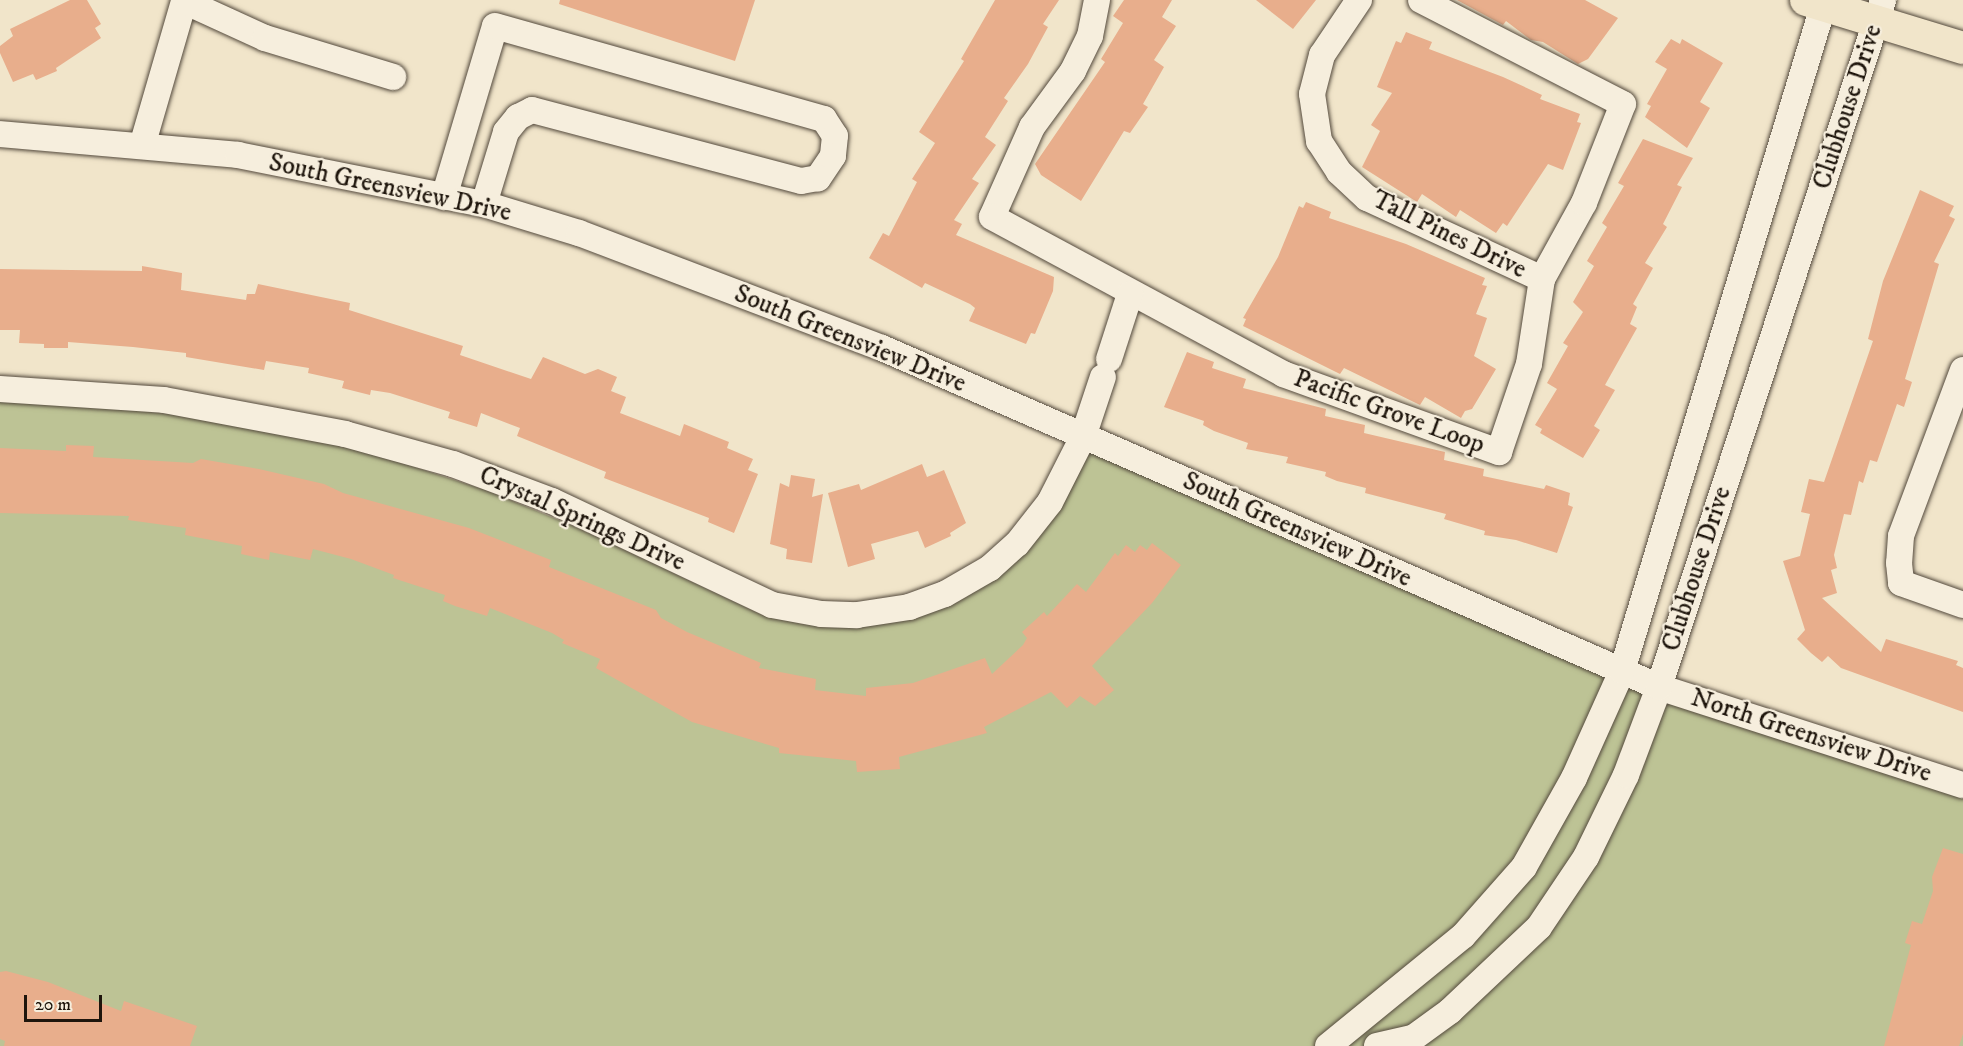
<!DOCTYPE html>
<style>
body{margin:0}
#map{position:relative;width:1963px;height:1046px;overflow:hidden;background:#f1e5ca;font-family:"IM FELL DW Pica",serif}
div>[style]{position:absolute}
[style*='--x']{left:calc(var(--x)*1px);top:calc(var(--y)*1px);width:calc(var(--w)*1px);rotate:calc(var(--a)*1deg)}
.green>*{inset:0;background:#bdc395}
.building>*{inset:0;background:#e8ae8c}
.roads{filter:drop-shadow(0 0 2px #53493c) drop-shadow(0 0 2px #53493c)}
.minor>*{height:26px;margin:-13px;padding:0 13px;transform-origin:13px;border-radius:13px;background:#f6eedd}
.major>*{height:32px;margin:-16px;padding:0 16px;transform-origin:16px;border-radius:16px;background:#f1e5ca}
span{translate:-50% -50%;white-space:nowrap;text-align:center;line-height:1.15;-webkit-text-stroke:4.5px #f6eedd;paint-order:stroke}
.street-label{font-size:26px;color:#1e150c}
.scale{position:absolute;left:24px;top:995px;width:78px;height:27px;box-sizing:border-box;border:3px solid #1e150c;border-top:0;padding-left:8px;font-size:18px;line-height:21px;white-space:nowrap;color:#1e150c;-webkit-text-stroke:4px #f6eedd;paint-order:stroke}
</style>
<div id="map">
<div class="green">
<div style="clip-path:polygon(0 402px,99px 407px,199px 417px,297px 435px,393px 460px,488px 491px,578px 528px,762px 615px,802px 624px,841px 627px,954px 597px,1056px 484px,1066px 442px,1554px 650px,1963px 783px,1963px 1046px,0 1046px)"></div>
</div>
<div class="building">
<div style="clip-path:polygon(70px 0,87px 0,101px 24px,95px 28px,101px 38px,56px 68px,57px 71px,36px 80px,33px 74px,13px 82px,0 53px,0 46px,13px 36px,10px 29px)"></div>
<div style="clip-path:polygon(560px 0,755px 0,735px 61px,559px 4px)"></div>
<div style="clip-path:polygon(995px 0,1059px 0,1043px 24px,1048px 27px,1028px 64px,1004px 98px,1008px 101px,985px 137px,996px 145px,972px 179px,979px 183px,954px 220px,962px 224px,956px 235px,1054px 277px,1053px 291px,1035px 334px,1031px 333px,1026px 344px,969px 321px,975px 308px,970px 304px,925px 283px,922px 288px,869px 258px,883px 233px,889px 236px,917px 182px,912px 179px,935px 143px,919px 132px,964px 61px,961px 59px)"></div>
<div style="clip-path:polygon(1124px 0,1172px 0,1162px 17px,1176px 26px,1154px 60px,1164px 67px,1143px 104px,1148px 107px,1130px 133px,1124px 131px,1081px 201px,1041px 175px,1035px 164px,1105px 62px,1101px 59px,1123px 23px,1113px 16px)"></div>
<div style="clip-path:polygon(1256px 0,1316px 0,1293px 29px)"></div>
<div style="clip-path:polygon(1457px 0,1585px 0,1618px 18px,1588px 59px,1578px 64px,1543px 42px,1531px 40px,1506px 21px,1503px 25px)"></div>
<div style="clip-path:polygon(1406px 32px,1432px 42px,1429px 49px,1503px 77px,1542px 95px,1540px 99px,1580px 114px,1577px 122px,1581px 123px,1563px 170px,1548px 164px,1507px 226px,1503px 223px,1496px 233px,1460px 210px,1456px 217px,1422px 194px,1417px 202px,1362px 167px,1380px 131px,1371px 125px,1392px 93px,1377px 87px,1396px 41px,1401px 43px)"></div>
<div style="clip-path:polygon(1671px 39px,1680px 44px,1682px 39px,1723px 63px,1700px 102px,1710px 108px,1687px 148px,1645px 117px,1651px 106px,1647px 104px,1667px 69px,1655px 62px)"></div>
<div style="clip-path:polygon(1643px 139px,1693px 158px,1677px 185px,1682px 187px,1663px 224px,1667px 227px,1645px 263px,1653px 268px,1633px 304px,1637px 307px,1630px 324px,1637px 328px,1605px 385px,1615px 390px,1594px 426px,1600px 430px,1583px 458px,1540px 433px,1542px 429px,1535px 425px,1557px 389px,1547px 383px,1568px 346px,1563px 343px,1583px 312px,1573px 302px,1594px 266px,1587px 261px,1607px 227px,1602px 223px,1624px 186px,1618px 183px)"></div>
<div style="clip-path:polygon(1920px 190px,1954px 206px,1949px 216px,1955px 219px,1934px 262px,1939px 264px,1905px 379px,1912px 382px,1904px 407px,1897px 404px,1877px 462px,1870px 460px,1863px 483px,1859px 481px,1851px 515px,1844px 514px,1834px 555px,1837px 568px,1831px 570px,1837px 593px,1822px 598px,1881px 652px,1886px 639px,1958px 661px,1956px 665px,1963px 668px,1963px 712px,1841px 668px,1828px 656px,1822px 662px,1811px 653px,1797px 639px,1805px 630px,1783px 561px,1800px 556px,1810px 514px,1801px 512px,1809px 479px,1824px 482px,1873px 341px,1868px 339px,1883px 281px)"></div>
<div style="clip-path:polygon(1306px 202px,1331px 212px,1329px 218px,1406px 244px,1485px 278px,1482px 285px,1487px 286px,1476px 314px,1487px 318px,1474px 356px,1496px 369px,1472px 409px,1465px 411px,1461px 418px,1425px 397px,1420px 405px,1344px 368px,1340px 374px,1243px 326px,1246px 319px,1243px 318px,1278px 257px,1299px 206px,1303px 208px)"></div>
<div style="clip-path:polygon(142px 266px,182px 273px,181px 290px,246px 300px,247px 294px,255px 294px,258px 284px,350px 303px,349px 310px,463px 346px,460px 355px,531px 379px,543px 357px,585px 374px,598px 369px,617px 377px,611px 391px,626px 397px,620px 413px,680px 436px,684px 424px,729px 442px,727px 448px,753px 459px,748px 470px,758px 474px,734px 533px,708px 522px,709px 518px,604px 478px,606px 472px,517px 436px,520px 428px,481px 413px,477px 427px,448px 418px,450px 412px,390px 393px,371px 390px,370px 395px,342px 388px,344px 381px,308px 373px,309px 368px,266px 361px,264px 370px,186px 357px,186px 353px,133px 347px,68px 342px,68px 348px,44px 348px,44px 344px,19px 343px,20px 330px,0 330px,0 269px,142px 271px)"></div>
<div style="clip-path:polygon(1187px 352px,1214px 362px,1212px 368px,1246px 379px,1243px 388px,1326px 409px,1325px 416px,1365px 425px,1364px 433px,1445px 452px,1444px 460px,1484px 469px,1483px 476px,1544px 489px,1546px 485px,1570px 493px,1568px 505px,1573px 507px,1557px 553px,1516px 540px,1484px 535px,1485px 531px,1444px 519px,1446px 514px,1365px 493px,1366px 488px,1337px 481px,1325px 476px,1326px 472px,1286px 463px,1288px 457px,1246px 449px,1248px 443px,1214px 431px,1203px 425px,1204px 421px,1164px 407px)"></div>
<div style="clip-path:polygon(66px 445px,94px 446px,93px 457px,193px 463px,201px 459px,259px 469px,324px 484px,343px 493px,469px 528px,551px 560px,549px 567px,656px 610px,661px 618px,687px 632px,761px 663px,759px 668px,816px 679px,815px 690px,866px 696px,866px 688px,913px 683px,985px 658px,992px 674px,1023px 645px,1027px 638px,1022px 632px,1044px 612px,1047px 616px,1077px 584px,1086px 592px,1115px 553px,1118px 556px,1126px 545px,1135px 552px,1140px 545px,1147px 550px,1152px 543px,1181px 565px,1152px 603px,1092px 666px,1114px 690px,1095px 706px,1080px 696px,1067px 708px,1051px 692px,984px 727px,987px 733px,899px 757px,900px 769px,857px 772px,856px 761px,779px 753px,779px 748px,692px 722px,596px 668px,600px 659px,562px 643px,564px 640px,552px 633px,490px 608px,487px 616px,455px 606px,443px 601px,445px 595px,393px 578px,394px 575px,351px 559px,313px 549px,310px 560px,270px 552px,269px 560px,241px 554px,242px 546px,185px 535px,186px 528px,128px 520px,129px 516px,0 513px,0 448px,66px 451px)"></div>
<div style="clip-path:polygon(922px 464px,927px 477px,944px 470px,966px 523px,950px 533px,951px 536px,925px 548px,918px 531px,871px 544px,875px 559px,848px 567px,828px 493px,859px 484px,861px 490px)"></div>
<div style="clip-path:polygon(791px 475px,815px 479px,812px 497px,823px 494px,812px 563px,786px 559px,787px 549px,770px 544px,780px 483px,789px 487px)"></div>
<div style="clip-path:polygon(1943px 848px,1963px 854px,1963px 1034px,1959px 1046px,1884px 1046px,1911px 945px,1905px 943px,1912px 921px,1922px 924px,1933px 891px,1932px 877px)"></div>
<div style="clip-path:polygon(6px 971px,48px 982px,121px 1011px,124px 1001px,197px 1026px,190px 1046px,4px 1046px,5px 1041px,0 1039px,0 972px)"></div>
</div>
<div class="roads">
<div class="minor">
<div style="--x:1097;--y:0;--w:37;--a:101"></div>
<div style="--x:1090;--y:36;--w:39;--a:116"></div>
<div style="--x:1073;--y:71;--w:69;--a:126.2"></div>
<div style="--x:1032;--y:127;--w:98;--a:114"></div>
<div style="--x:992;--y:217;--w:331;--a:28.3"></div>
<div style="--x:1283;--y:374;--w:230;--a:19.9"></div>
<div style="--x:1499;--y:452;--w:93;--a:-71.2"></div>
<div style="--x:1529;--y:364;--w:86;--a:-81.3"></div>
<div style="--x:1542;--y:279;--w:87;--a:-61.1"></div>
<div style="--x:1584;--y:203;--w:106;--a:-68.5"></div>
<div style="--x:1623;--y:104;--w:227;--a:-152.8"></div>
<div style="--x:1359;--y:0;--w:66;--a:123.9"></div>
<div style="--x:1322;--y:55;--w:40;--a:104.4"></div>
<div style="--x:1312;--y:94;--w:48;--a:81.5"></div>
<div style="--x:1319;--y:141;--w:37;--a:57"></div>
<div style="--x:1339;--y:172;--w:38;--a:43"></div>
<div style="--x:1367;--y:198;--w:193;--a:24.8"></div>
<div style="--x:0;--y:134;--w:239;--a:5"></div>
<div style="--x:238;--y:155;--w:251;--a:11.3"></div>
<div style="--x:484;--y:204;--w:99;--a:17"></div>
<div style="--x:579;--y:233;--w:324;--a:20.8"></div>
<div style="--x:882;--y:348;--w:848;--a:23.57"></div>
<div style="--x:1659;--y:687;--w:319;--a:17.9"></div>
<div style="--x:142;--y:146;--w:151;--a:-73.8"></div>
<div style="--x:184;--y:1;--w:89;--a:24.6"></div>
<div style="--x:265;--y:38;--w:134;--a:16.9"></div>
<div style="--x:444;--y:197;--w:178;--a:-73.4"></div>
<div style="--x:495;--y:26;--w:342;--a:15.8"></div>
<div style="--x:824;--y:119;--w:20;--a:57"></div>
<div style="--x:835;--y:136;--w:20;--a:96"></div>
<div style="--x:833;--y:156;--w:27;--a:124"></div>
<div style="--x:818;--y:178;--w:17;--a:170"></div>
<div style="--x:801;--y:181;--w:278;--a:-165.2"></div>
<div style="--x:532;--y:110;--w:16;--a:153"></div>
<div style="--x:518;--y:117;--w:19;--a:129"></div>
<div style="--x:506;--y:132;--w:75;--a:107"></div>
<div style="--x:1109;--y:359;--w:68;--a:-72.1"></div>
<div style="--x:1963;--y:370;--w:177;--a:110.5"></div>
<div style="--x:1901;--y:536;--w:27;--a:94"></div>
<div style="--x:1899;--y:563;--w:20;--a:84"></div>
<div style="--x:1901;--y:583;--w:66;--a:19.5"></div>
<div style="--x:0;--y:389;--w:164;--a:3.8"></div>
<div style="--x:164;--y:400;--w:184;--a:10.6"></div>
<div style="--x:345;--y:434;--w:112;--a:15.5"></div>
<div style="--x:453;--y:464;--w:106;--a:20.5"></div>
<div style="--x:552;--y:501;--w:243;--a:25.3"></div>
<div style="--x:772;--y:605;--w:50;--a:10.4"></div>
<div style="--x:821;--y:614;--w:36;--a:2"></div>
<div style="--x:857;--y:615;--w:53;--a:-8.7"></div>
<div style="--x:909;--y:607;--w:38;--a:-20"></div>
<div style="--x:945;--y:594;--w:52;--a:-30"></div>
<div style="--x:990;--y:568;--w:36;--a:-42"></div>
<div style="--x:1017;--y:544;--w:53;--a:-51.8"></div>
<div style="--x:1050;--y:502;--w:73;--a:-63.1"></div>
<div style="--x:1083;--y:437;--w:63;--a:-71.6"></div>
<div style="--x:1328;--y:1046;--w:174;--a:-39.2"></div>
<div style="--x:1463;--y:936;--w:92;--a:-48.5"></div>
<div style="--x:1524;--y:867;--w:102;--a:-60.7"></div>
<div style="--x:1574;--y:778;--w:117;--a:-65.8"></div>
<div style="--x:1622;--y:671;--w:701;--a:-73.17"></div>
<div style="--x:1377;--y:1046;--w:37;--a:-13"></div>
<div style="--x:1413;--y:1038;--w:46;--a:-36.1"></div>
<div style="--x:1450;--y:1011;--w:122;--a:-43.3"></div>
<div style="--x:1539;--y:927;--w:84;--a:-56.1"></div>
<div style="--x:1586;--y:857;--w:91;--a:-64"></div>
<div style="--x:1626;--y:775;--w:94;--a:-69.4"></div>
<div style="--x:1659;--y:687;--w:723;--a:-71.94"></div>
</div>
<div class="major">
<div style="--x:1806;--y:0;--w:164;--a:17"></div>
</div>
</div>
<div class="street-label">
<span style="left:1848px;top:107px;rotate:-72deg">Clubhouse Drive</span>
<span style="left:390px;top:188px;rotate:12deg">South Greensview Drive</span>
<span style="left:1449px;top:235px;rotate:26deg">Tall Pines Drive</span>
<span style="left:850px;top:339px;rotate:22deg">South Greensview Drive</span>
<span style="left:1389px;top:412px;rotate:20deg">Pacific Grove Loop</span>
<span style="left:582px;top:519px;rotate:24deg">Crystal Springs Drive</span>
<span style="left:1297px;top:530px;rotate:24deg">South Greensview Drive</span>
<span style="left:1697px;top:569px;rotate:-72deg">Clubhouse Drive</span>
<span style="left:1811px;top:736px;rotate:18deg">North Greensview Drive</span>
</div>
<div class="scale">20 m</div>
</div>
